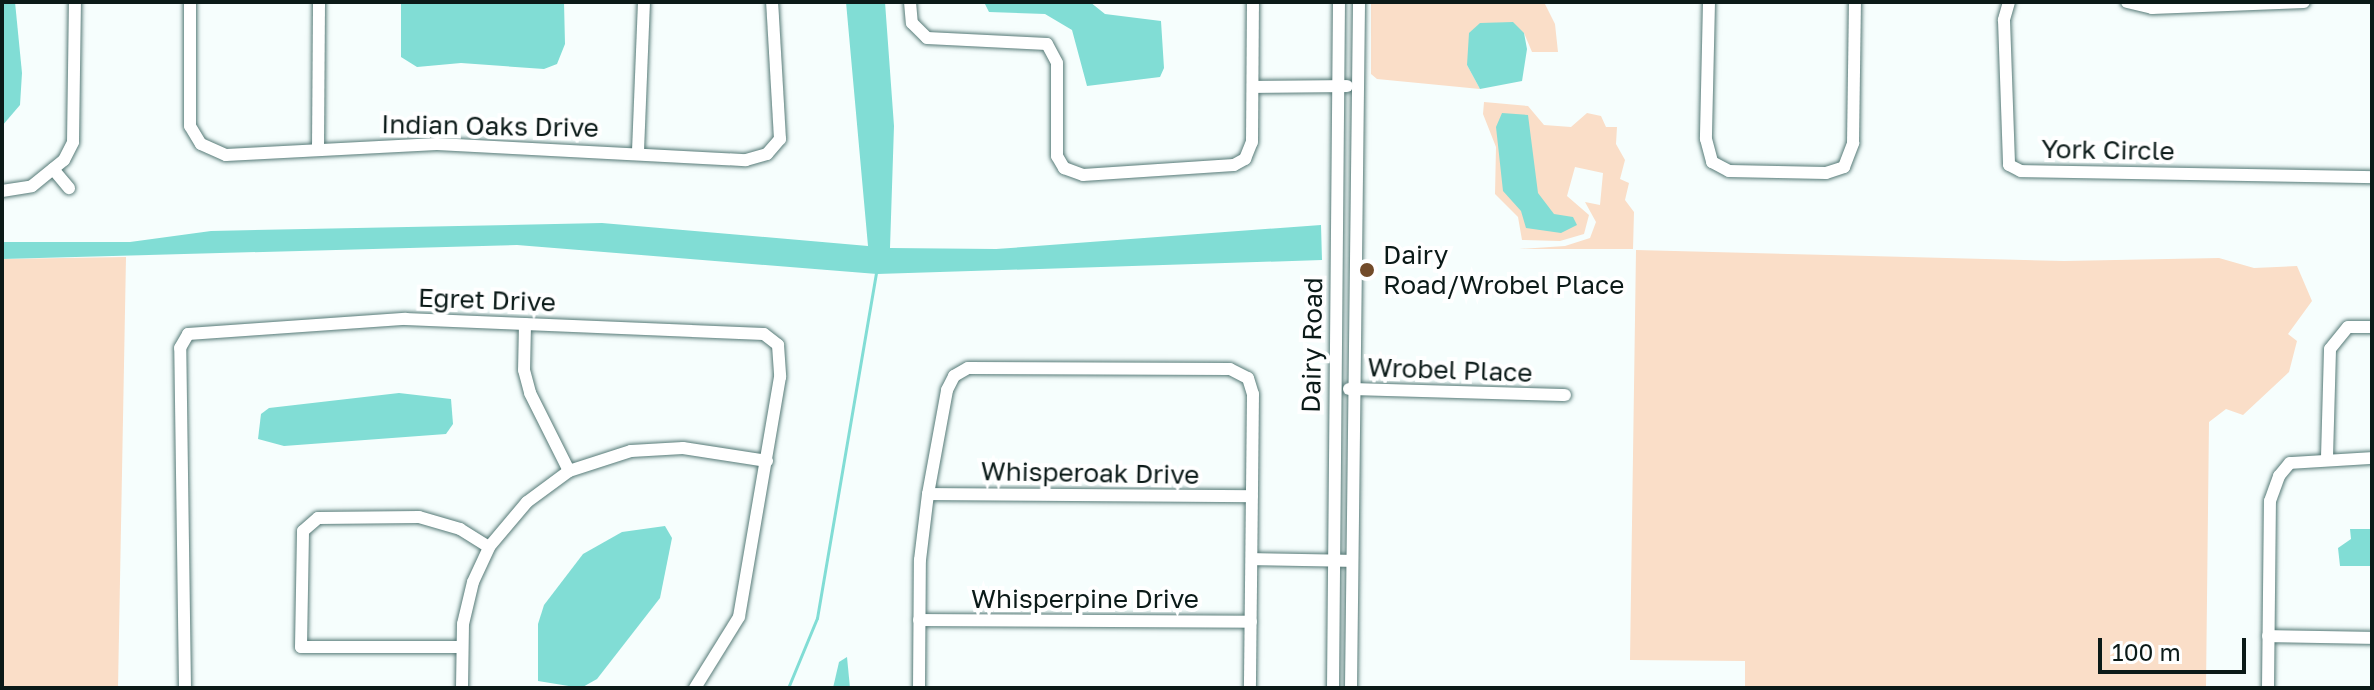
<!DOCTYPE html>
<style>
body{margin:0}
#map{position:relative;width:2374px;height:690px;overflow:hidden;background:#f6fefd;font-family:"Golos Text",sans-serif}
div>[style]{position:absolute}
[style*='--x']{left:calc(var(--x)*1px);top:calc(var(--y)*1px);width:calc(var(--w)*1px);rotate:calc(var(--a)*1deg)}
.green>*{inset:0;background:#fadec8}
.water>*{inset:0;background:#81ddd5}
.stream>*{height:3px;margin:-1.5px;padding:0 1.5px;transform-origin:1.5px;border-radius:1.5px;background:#81ddd5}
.roads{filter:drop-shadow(0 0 2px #567a77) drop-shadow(0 0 2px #567a77)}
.minor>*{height:12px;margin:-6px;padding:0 6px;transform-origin:6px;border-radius:6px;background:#fff}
.dots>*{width:22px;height:22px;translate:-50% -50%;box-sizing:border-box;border:4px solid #fff;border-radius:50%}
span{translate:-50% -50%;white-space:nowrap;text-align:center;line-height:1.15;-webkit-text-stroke:8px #fff;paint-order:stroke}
.street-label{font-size:26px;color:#0b1a18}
.poi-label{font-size:26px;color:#0b1a18}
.left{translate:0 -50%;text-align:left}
.frame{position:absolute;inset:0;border:4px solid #0b1a18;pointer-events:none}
.scale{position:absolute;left:2098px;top:638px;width:148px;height:36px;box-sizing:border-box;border:4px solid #0b1a18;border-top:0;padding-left:10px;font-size:24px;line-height:28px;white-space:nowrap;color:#0b1a18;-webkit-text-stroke:6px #fff;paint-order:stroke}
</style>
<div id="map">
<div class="green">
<div style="clip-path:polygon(1371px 2px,1544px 2px,1555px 24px,1558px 52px,1532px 52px,1524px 33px,1467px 65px,1480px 89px,1377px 79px,1371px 74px)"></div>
<div style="clip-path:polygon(1484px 102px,1528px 106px,1544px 125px,1571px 127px,1587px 113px,1601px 116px,1606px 127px,1617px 127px,1616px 144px,1625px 160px,1620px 179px,1629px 183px,1625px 200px,1634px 212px,1633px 249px,1519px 249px,1565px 246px,1590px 238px,1596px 222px,1585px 202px,1600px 205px,1603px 173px,1575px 167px,1567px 196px,1589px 215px,1584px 234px,1560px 241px,1522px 240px,1518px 217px,1495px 194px,1496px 147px,1483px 114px)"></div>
<div style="clip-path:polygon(1636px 250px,2064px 261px,2219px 258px,2254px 268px,2297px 266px,2312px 301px,2288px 334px,2297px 341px,2289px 372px,2243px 415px,2226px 409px,2209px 422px,2206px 688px,1745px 688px,1745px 661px,1630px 660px)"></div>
<div style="clip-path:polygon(126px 257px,118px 688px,2px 688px,2px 259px)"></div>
</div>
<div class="water">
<div style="clip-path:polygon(2px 2px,15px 2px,22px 73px,20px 105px,2px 126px)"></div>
<div style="clip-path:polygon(401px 2px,564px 2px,565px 44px,557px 64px,544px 69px,461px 63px,417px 67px,401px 57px)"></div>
<div style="clip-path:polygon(846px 2px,885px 2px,894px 126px,890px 248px,996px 249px,1321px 225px,1322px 260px,877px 274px,517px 245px,2px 259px,2px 242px,130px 242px,211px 231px,602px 223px,868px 246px)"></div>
<div style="clip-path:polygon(984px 2px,1090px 2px,1105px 14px,1161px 21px,1164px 68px,1160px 77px,1087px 86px,1072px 30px,1045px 14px,989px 12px)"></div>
<div style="clip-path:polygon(1513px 22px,1524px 33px,1527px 49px,1522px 81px,1480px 89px,1467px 65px,1469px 33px,1480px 23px)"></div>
<div style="clip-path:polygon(1502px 113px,1528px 115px,1538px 193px,1554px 214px,1573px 217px,1577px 225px,1561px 233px,1526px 228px,1521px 211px,1503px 191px,1496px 127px)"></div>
<div style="clip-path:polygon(399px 393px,451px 399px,453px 424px,446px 434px,284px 446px,258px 439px,261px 414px,269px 408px)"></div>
<div style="clip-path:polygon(665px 526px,672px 538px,660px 598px,597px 679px,581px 688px,538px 681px,538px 624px,544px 605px,583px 554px,622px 532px)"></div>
<div style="clip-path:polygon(2350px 529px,2372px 529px,2372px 566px,2340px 566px,2338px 548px,2351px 539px)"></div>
<div style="clip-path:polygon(847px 657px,850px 688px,833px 688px,839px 662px)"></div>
</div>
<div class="stream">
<div style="--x:788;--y:688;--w:76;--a:-67.5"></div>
<div style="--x:817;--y:618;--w:350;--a:-80.3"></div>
</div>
<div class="roads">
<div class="minor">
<div style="--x:190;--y:2;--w:124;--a:90"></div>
<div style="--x:190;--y:126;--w:21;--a:59"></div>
<div style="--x:201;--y:144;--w:27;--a:24"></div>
<div style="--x:226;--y:155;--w:211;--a:-3"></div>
<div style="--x:437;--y:144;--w:309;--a:3"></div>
<div style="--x:746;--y:160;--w:22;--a:-16"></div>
<div style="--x:767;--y:154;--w:20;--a:-49"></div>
<div style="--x:780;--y:139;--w:137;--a:-93.3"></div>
<div style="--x:910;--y:2;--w:21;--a:85"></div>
<div style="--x:912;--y:23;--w:21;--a:45"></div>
<div style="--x:927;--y:38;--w:120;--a:2.9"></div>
<div style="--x:1047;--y:44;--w:21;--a:62"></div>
<div style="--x:1057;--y:63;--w:93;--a:90"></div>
<div style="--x:1057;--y:156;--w:14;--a:60"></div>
<div style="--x:1064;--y:168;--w:20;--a:20"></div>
<div style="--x:1083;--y:175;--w:151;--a:-3.8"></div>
<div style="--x:1234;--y:165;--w:13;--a:-29"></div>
<div style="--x:1245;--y:159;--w:18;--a:-68"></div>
<div style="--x:1252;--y:142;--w:140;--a:-89.6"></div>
<div style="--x:1709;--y:2;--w:137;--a:91.3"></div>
<div style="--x:1706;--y:139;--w:24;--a:75"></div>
<div style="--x:1712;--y:162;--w:19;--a:28"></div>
<div style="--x:1729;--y:171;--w:97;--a:1.2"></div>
<div style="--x:1826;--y:173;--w:19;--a:-18"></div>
<div style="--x:1844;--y:167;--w:26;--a:-69"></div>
<div style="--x:1853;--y:143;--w:141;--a:-89.2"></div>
<div style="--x:2009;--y:2;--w:19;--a:106"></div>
<div style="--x:2004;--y:20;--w:145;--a:88"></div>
<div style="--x:2009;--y:165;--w:13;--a:27"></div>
<div style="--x:2021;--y:171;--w:351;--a:1"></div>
<div style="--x:2127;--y:2;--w:26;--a:13"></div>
<div style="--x:2152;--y:8;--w:152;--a:-2.3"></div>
<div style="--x:1253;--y:87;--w:94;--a:-0.6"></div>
<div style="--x:318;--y:147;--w:145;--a:-89.6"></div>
<div style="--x:638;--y:151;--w:149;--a:-87.7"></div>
<div style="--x:53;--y:169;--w:25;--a:50"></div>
<div style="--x:2;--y:191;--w:30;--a:-9"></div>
<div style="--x:32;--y:186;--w:41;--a:-39.1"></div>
<div style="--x:64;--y:160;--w:20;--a:-63"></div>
<div style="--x:73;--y:142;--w:140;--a:-89.2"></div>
<div style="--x:525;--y:324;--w:46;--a:91.2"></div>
<div style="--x:524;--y:370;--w:24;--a:75"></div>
<div style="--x:530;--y:393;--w:87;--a:63.4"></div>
<div style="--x:1349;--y:389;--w:216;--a:1.6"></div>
<div style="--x:2327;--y:457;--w:108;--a:-88.4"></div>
<div style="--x:2330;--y:349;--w:28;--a:-51"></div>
<div style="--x:2348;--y:327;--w:24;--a:0"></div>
<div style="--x:928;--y:494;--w:324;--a:0.4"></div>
<div style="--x:1252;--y:559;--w:100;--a:1.1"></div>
<div style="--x:919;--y:620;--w:332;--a:0.3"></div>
<div style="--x:2268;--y:636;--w:104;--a:1.1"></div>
<div style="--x:462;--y:647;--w:161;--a:180"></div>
<div style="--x:301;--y:647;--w:116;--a:-89"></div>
<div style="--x:303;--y:531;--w:20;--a:-41"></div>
<div style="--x:318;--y:518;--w:101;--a:-0.6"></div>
<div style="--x:419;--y:517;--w:43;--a:16.3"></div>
<div style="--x:460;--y:529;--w:34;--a:32"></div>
<div style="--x:185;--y:688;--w:340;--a:-90.8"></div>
<div style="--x:180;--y:348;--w:16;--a:-60"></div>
<div style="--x:188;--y:334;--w:218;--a:-4"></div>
<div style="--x:405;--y:319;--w:359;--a:2.4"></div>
<div style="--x:764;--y:334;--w:18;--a:38"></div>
<div style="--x:778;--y:345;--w:32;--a:86"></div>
<div style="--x:780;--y:377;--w:243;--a:99.7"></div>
<div style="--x:739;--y:617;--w:84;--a:121.8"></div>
<div style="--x:462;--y:688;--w:64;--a:-89.1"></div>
<div style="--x:463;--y:624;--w:43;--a:-76.6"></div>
<div style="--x:473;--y:582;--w:38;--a:-65"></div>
<div style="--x:489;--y:547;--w:59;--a:-49.8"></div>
<div style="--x:527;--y:502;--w:52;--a:-36.4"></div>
<div style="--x:569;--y:471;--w:65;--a:-17.9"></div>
<div style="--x:631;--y:451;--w:52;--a:-3.3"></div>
<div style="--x:683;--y:448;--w:85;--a:8.8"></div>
<div style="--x:919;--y:688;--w:128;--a:-89.6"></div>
<div style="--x:920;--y:560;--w:66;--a:-83.1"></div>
<div style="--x:928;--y:494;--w:106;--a:-79.6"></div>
<div style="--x:947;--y:390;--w:16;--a:-63"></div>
<div style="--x:954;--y:376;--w:16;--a:-30"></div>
<div style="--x:968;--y:368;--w:262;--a:0.2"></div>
<div style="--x:1230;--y:369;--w:20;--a:27"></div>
<div style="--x:1248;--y:378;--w:17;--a:73"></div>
<div style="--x:1253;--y:394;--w:294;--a:90.6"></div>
<div style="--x:1333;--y:688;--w:686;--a:-89.5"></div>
<div style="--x:1351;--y:688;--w:686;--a:-89.33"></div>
<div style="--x:2268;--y:688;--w:187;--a:-89.4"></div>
<div style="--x:2270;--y:501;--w:27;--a:-70"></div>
<div style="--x:2279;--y:476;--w:17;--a:-50"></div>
<div style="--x:2290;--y:463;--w:82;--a:-3.5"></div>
</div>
</div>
<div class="dots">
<div style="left:1367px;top:270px;background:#724b29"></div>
</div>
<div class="street-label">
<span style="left:490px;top:126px;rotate:1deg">Indian Oaks Drive</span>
<span style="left:2108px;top:150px;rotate:1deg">York Circle</span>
<span style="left:487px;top:300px;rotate:2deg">Egret Drive</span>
<span style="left:1312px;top:345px;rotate:-89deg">Dairy Road</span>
<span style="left:1450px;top:370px;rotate:2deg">Wrobel Place</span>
<span style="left:1090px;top:473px;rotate:1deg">Whisperoak Drive</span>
<span style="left:1085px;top:599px">Whisperpine Drive</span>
</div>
<div class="poi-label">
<span class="left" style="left:1383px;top:270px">Dairy<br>Road/Wrobel Place</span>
</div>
<div class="frame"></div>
<div class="scale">100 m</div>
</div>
